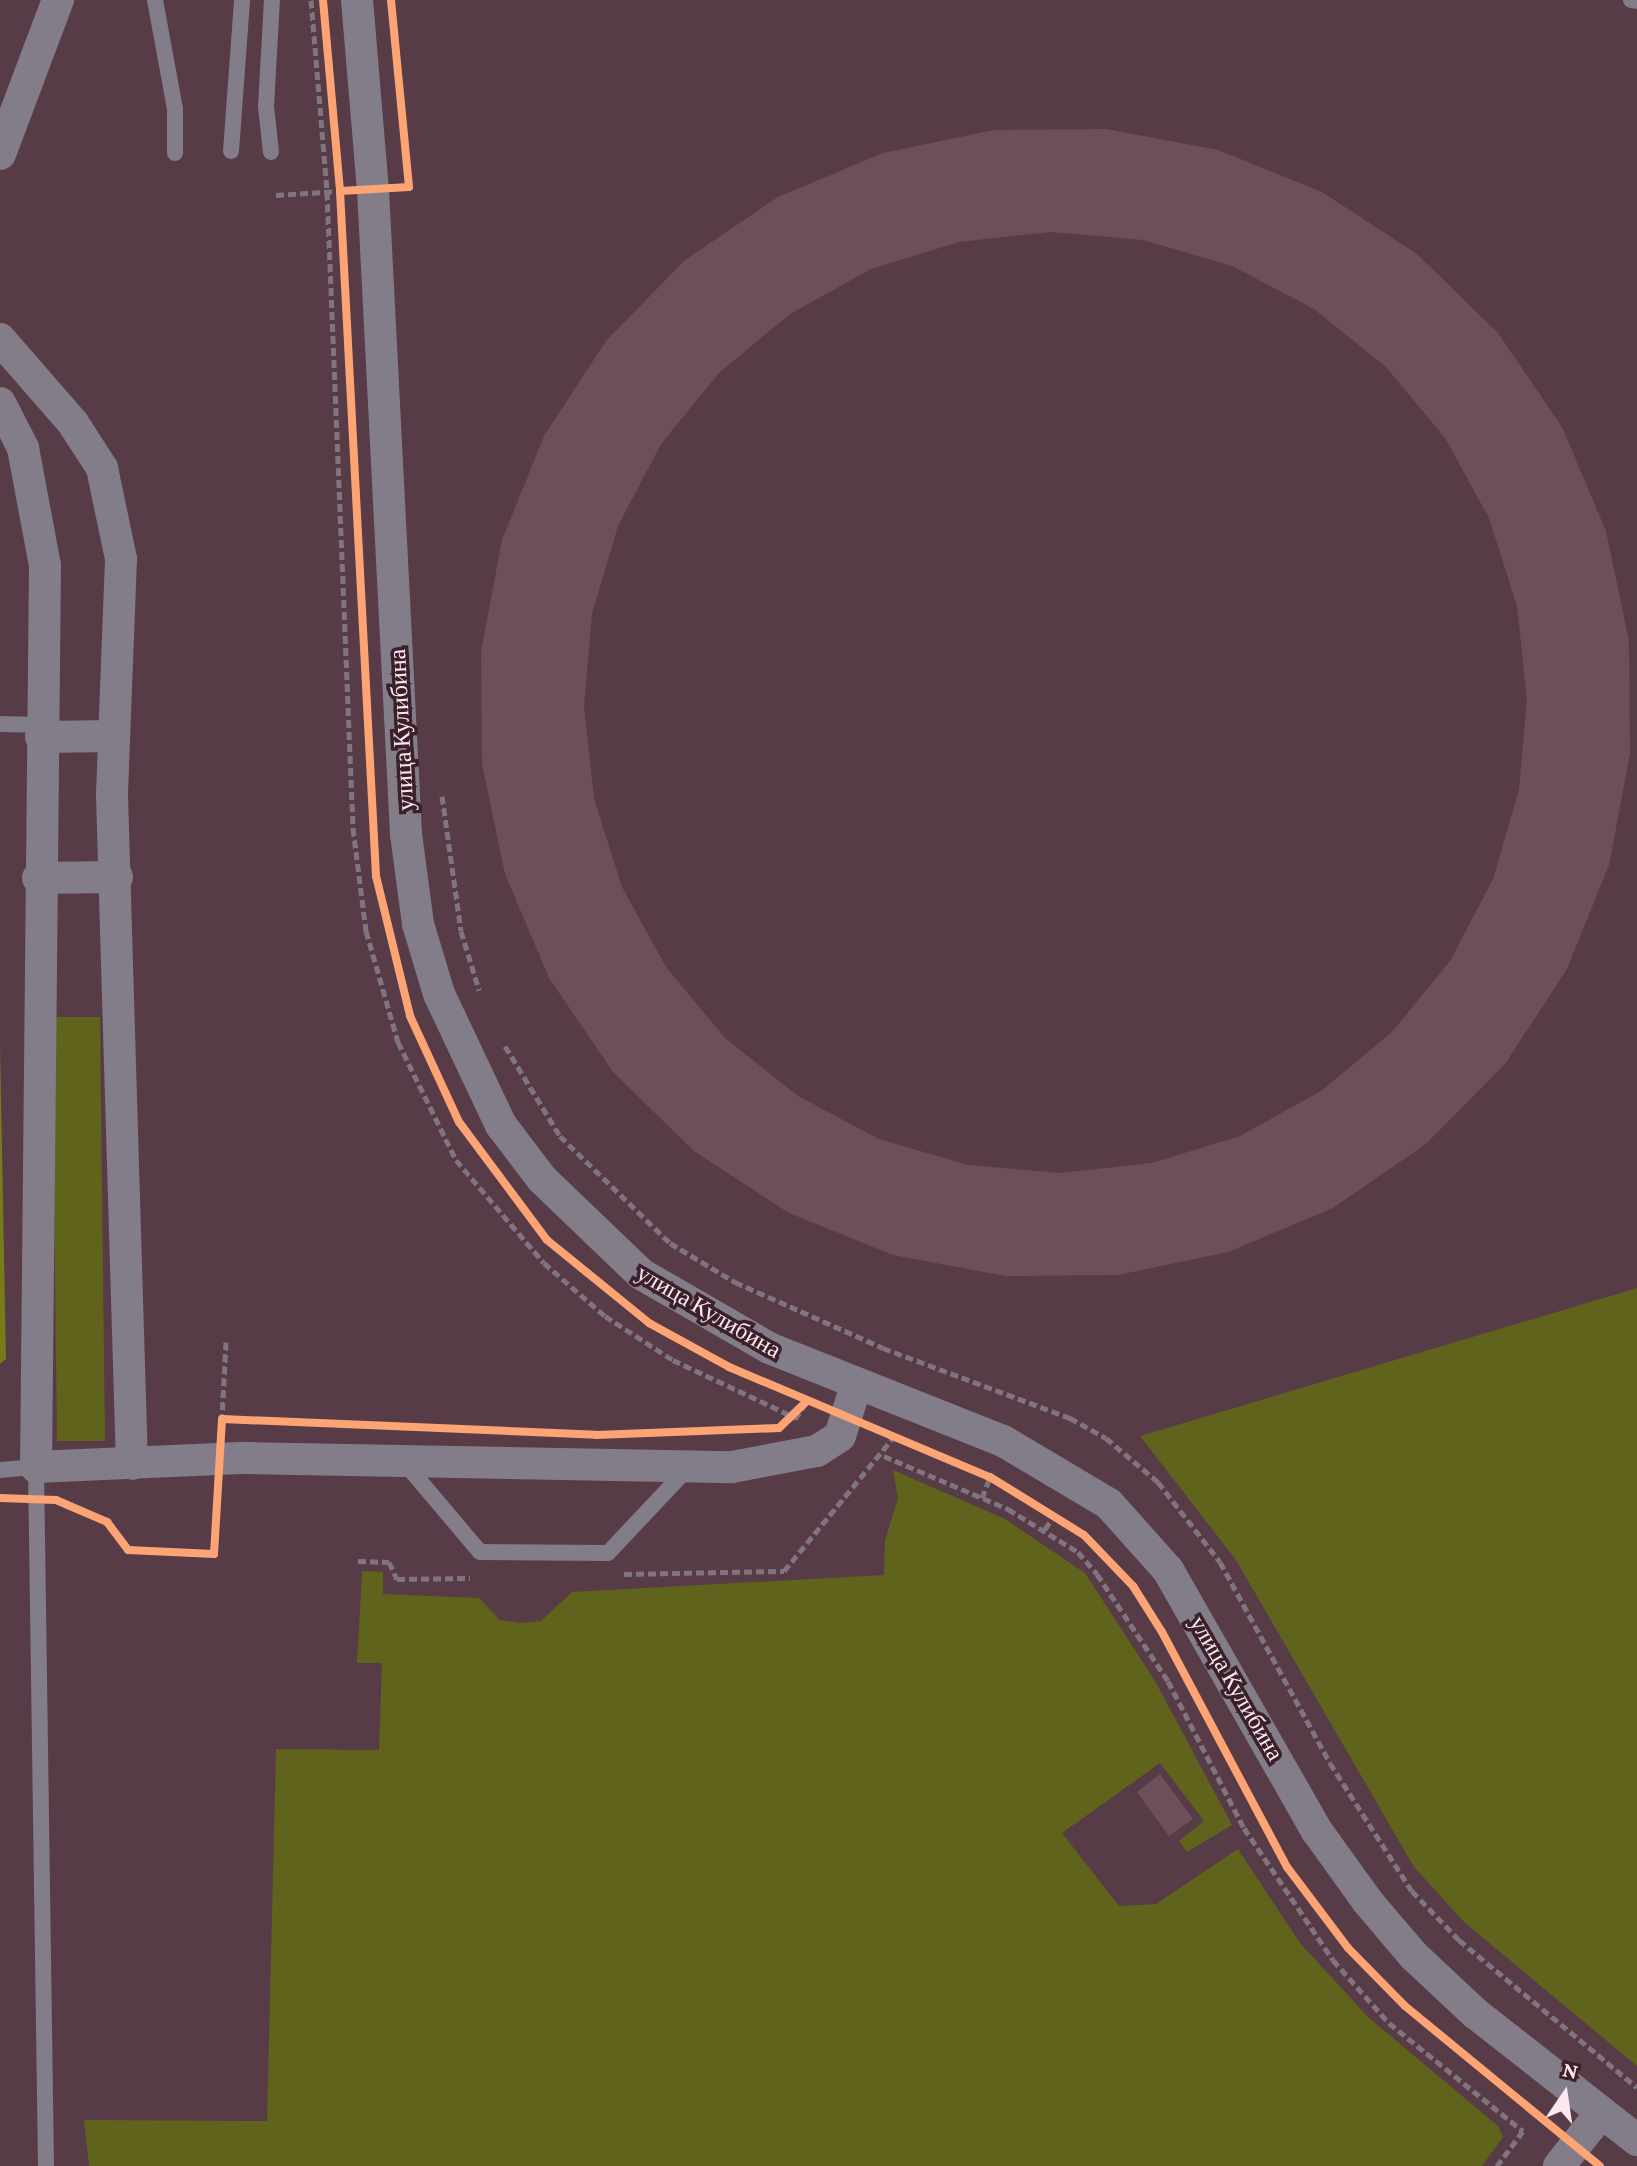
<!DOCTYPE html>
<meta charset="utf-8">
<style>
body{margin:0}
#map{position:relative;width:1637px;height:2166px;overflow:hidden;background:#573b46;font-family:"Crimson Pro",serif}
div>[style]{position:absolute}
[style*='--x']{left:calc(var(--x)*1px);top:calc(var(--y)*1px);width:calc(var(--w)*1px);rotate:calc(var(--a)*1deg)}
.green>*{inset:0;background:#5f631c}
.forest>*{inset:0;background:#757c19}
.building>*{inset:0;background:#6d4f5c}
.path>*{height:5px;margin-top:-2.5px;transform-origin:0;background:repeating-linear-gradient(90deg,#80757f 0 8px,transparent 0 12px)}
.lane>*{height:16px;margin:-8px;padding:0 8px;transform-origin:8px;border-radius:8px;background:#837c89}
.street>*{height:32px;margin:-16px;padding:0 16px;transform-origin:16px;border-radius:16px;background:#837c89}
.cycleway>*{height:8px;margin:-4px;padding:0 4px;transform-origin:4px;border-radius:4px;background:#fda474}
span{translate:-50% -50%;white-space:nowrap;text-align:center;line-height:1.15;-webkit-text-stroke:7px #3a202a;paint-order:stroke}
.street-label{font-size:24px;color:#fde7ee}
.north{position:absolute;left:1525px;top:2054px;width:80px;height:80px;-webkit-text-stroke:6px #3a202a;paint-order:stroke;rotate:13deg;font-size:22px;font-weight:700;line-height:32px;text-align:center;color:#fde7ee}
.north::after{content:'';display:block;margin:auto;width:28px;height:36px;background:#fde7ee;clip-path:polygon(50% 0,100% 100%,50% 72%,0 100%)}
</style>
<div id="map">
<div class="green">
<div style="clip-path:polygon(52px 1017px,100px 1017px,105px 1441px,57px 1441px)"></div>
<div style="clip-path:polygon(1637px 1288px,1637px 2066px,1464px 1922px,1414px 1867px,1236px 1560px,1140px 1436px)"></div>
<div style="clip-path:polygon(893px 1470px,1005px 1519px,1085px 1573px,1155px 1681px,1232px 1825px,1187px 1852px,1179px 1841px,1204px 1821px,1160px 1763px,1062px 1833px,1119px 1906px,1156px 1904px,1238px 1849px,1300px 1943px,1369px 2018px,1498px 2126px,1503px 2137px,1482px 2166px,89px 2166px,84px 2120px,267px 2121px,276px 1749px,379px 1750px,382px 1663px,357px 1663px,362px 1571px,383px 1572px,383px 1594px,479px 1598px,500px 1620px,521px 1623px,541px 1621px,572px 1592px,884px 1575px,885px 1540px,898px 1499px)"></div>
</div>
<div class="forest">
<div style="clip-path:polygon(0 1044px,6px 1359px,0 1364px)"></div>
</div>
<div class="building">
<div style="clip-path:polygon(evenodd,1106px 129px,1218px 150px,1322px 192px,1417px 254px,1498px 333px,1562px 427px,1606px 531px,1629px 641px,1630px 754px,1609px 865px,1567px 969px,1505px 1064px,1426px 1144px,1333px 1208px,1228px 1252px,1118px 1275px,1005px 1276px,893px 1255px,789px 1213px,694px 1151px,613px 1072px,549px 978px,505px 874px,482px 764px,481px 651px,502px 540px,544px 436px,606px 341px,685px 260px,778px 197px,883px 153px,994px 130px,1106px 129px,1051px 232px,1143px 240px,1232px 266px,1314px 309px,1386px 367px,1445px 438px,1489px 518px,1517px 606px,1527px 699px,1519px 790px,1493px 879px,1450px 961px,1392px 1032px,1321px 1091px,1240px 1136px,1152px 1163px,1060px 1173px,968px 1165px,879px 1139px,798px 1096px,725px 1038px,666px 967px,622px 887px,594px 799px,584px 706px,592px 614px,618px 526px,661px 444px,719px 373px,790px 314px,871px 269px,959px 242px,1051px 232px)"></div>
<div style="clip-path:polygon(1160px 1774px,1193px 1819px,1169px 1836px,1137px 1792px)"></div>
</div>
<div class="path">
<div style="--x:311;--y:0;--w:193;--a:85.2"></div>
<div style="--x:327;--y:192;--w:637;--a:87.66"></div>
<div style="--x:353;--y:828;--w:104;--a:82.8"></div>
<div style="--x:366;--y:931;--w:116;--a:73.9"></div>
<div style="--x:398;--y:1042;--w:131;--a:63.8"></div>
<div style="--x:456;--y:1160;--w:135;--a:49.5"></div>
<div style="--x:544;--y:1263;--w:81;--a:41"></div>
<div style="--x:605;--y:1316;--w:81;--a:32.9"></div>
<div style="--x:673;--y:1360;--w:136;--a:25.2"></div>
<div style="--x:276;--y:195;--w:63;--a:-3.6"></div>
<div style="--x:442;--y:796;--w:136;--a:82"></div>
<div style="--x:461;--y:931;--w:62;--a:73"></div>
<div style="--x:505;--y:1046;--w:105;--a:58.6"></div>
<div style="--x:560;--y:1136;--w:153;--a:44.2"></div>
<div style="--x:670;--y:1243;--w:76;--a:31"></div>
<div style="--x:735;--y:1282;--w:162;--a:24"></div>
<div style="--x:883;--y:1348;--w:200;--a:20.5"></div>
<div style="--x:1070;--y:1418;--w:41;--a:29.1"></div>
<div style="--x:1106;--y:1438;--w:68;--a:40.2"></div>
<div style="--x:1158;--y:1482;--w:101;--a:52.2"></div>
<div style="--x:1220;--y:1562;--w:229;--a:61.3"></div>
<div style="--x:1330;--y:1763;--w:152;--a:57.4"></div>
<div style="--x:1412;--y:1891;--w:68;--a:46.2"></div>
<div style="--x:1459;--y:1940;--w:231;--a:39.6"></div>
<div style="--x:226;--y:1342;--w:77;--a:93"></div>
<div style="--x:222;--y:1419;--w:26;--a:2"></div>
<div style="--x:795;--y:1419;--w:22;--a:-56"></div>
<div style="--x:884;--y:1456;--w:135;--a:23.1"></div>
<div style="--x:1008;--y:1509;--w:82;--a:31.6"></div>
<div style="--x:1078;--y:1552;--w:29;--a:49"></div>
<div style="--x:1097;--y:1574;--w:128;--a:56.4"></div>
<div style="--x:1168;--y:1681;--w:165;--a:62.7"></div>
<div style="--x:1244;--y:1828;--w:159;--a:56"></div>
<div style="--x:1333;--y:1960;--w:84;--a:48.4"></div>
<div style="--x:1389;--y:2023;--w:172;--a:38.9"></div>
<div style="--x:1523;--y:2131;--w:44;--a:126.6"></div>
<div style="--x:982;--y:1498;--w:22;--a:-69"></div>
<div style="--x:61;--y:1502;--w:50;--a:23.5"></div>
<div style="--x:107;--y:1522;--w:35;--a:53"></div>
<div style="--x:1045;--y:1529;--w:19;--a:-55"></div>
<div style="--x:214;--y:1554;--w:56;--a:-86.9"></div>
<div style="--x:358;--y:1561;--w:31;--a:2"></div>
<div style="--x:389;--y:1562;--w:19;--a:65"></div>
<div style="--x:397;--y:1579;--w:73;--a:-0.8"></div>
<div style="--x:624;--y:1574;--w:160;--a:-1.1"></div>
<div style="--x:784;--y:1571;--w:172;--a:-50.7"></div>
</div>
<div class="lane">
<div style="--x:155;--y:0;--w:111;--a:79.6"></div>
<div style="--x:175;--y:109;--w:44;--a:90"></div>
<div style="--x:1631;--y:0;--w:6;--a:9"></div>
<div style="--x:231;--y:151;--w:151;--a:-85.8"></div>
<div style="--x:271;--y:152;--w:45;--a:-96.3"></div>
<div style="--x:266;--y:107;--w:107;--a:-86.8"></div>
<div style="--x:0;--y:724;--w:40;--a:1.4"></div>
<div style="--x:403;--y:1461;--w:119;--a:49.8"></div>
<div style="--x:480;--y:1552;--w:128;--a:0.4"></div>
<div style="--x:608;--y:1553;--w:117;--a:-46.7"></div>
<div style="--x:0;--y:1470;--w:36;--a:-5"></div>
<div style="--x:36;--y:1467;--w:699;--a:89.18"></div>
</div>
<div class="street">
<div style="--x:357;--y:0;--w:190;--a:85.2"></div>
<div style="--x:373;--y:189;--w:646;--a:87.07"></div>
<div style="--x:406;--y:834;--w:91;--a:82.4"></div>
<div style="--x:418;--y:924;--w:73;--a:73.3"></div>
<div style="--x:439;--y:994;--w:145;--a:64.7"></div>
<div style="--x:501;--y:1125;--w:68;--a:52.8"></div>
<div style="--x:542;--y:1179;--w:137;--a:43.8"></div>
<div style="--x:641;--y:1274;--w:148;--a:30"></div>
<div style="--x:769;--y:1348;--w:252;--a:21.7"></div>
<div style="--x:1003;--y:1441;--w:123;--a:30.7"></div>
<div style="--x:1109;--y:1504;--w:89;--a:48.2"></div>
<div style="--x:1168;--y:1570;--w:301;--a:60.3"></div>
<div style="--x:1317;--y:1831;--w:87;--a:54.3"></div>
<div style="--x:1368;--y:1902;--w:71;--a:49.6"></div>
<div style="--x:1414;--y:1956;--w:83;--a:43.1"></div>
<div style="--x:1475;--y:2013;--w:206;--a:38.1"></div>
<div style="--x:0;--y:154;--w:165;--a:-69.4"></div>
<div style="--x:0;--y:339;--w:111;--a:49"></div>
<div style="--x:73;--y:423;--w:54;--a:57.2"></div>
<div style="--x:102;--y:468;--w:93;--a:78.2"></div>
<div style="--x:121;--y:559;--w:237;--a:92.2"></div>
<div style="--x:112;--y:796;--w:668;--a:88.29"></div>
<div style="--x:0;--y:403;--w:51;--a:62.9"></div>
<div style="--x:23;--y:448;--w:119;--a:79.4"></div>
<div style="--x:45;--y:565;--w:902;--a:90.57"></div>
<div style="--x:36;--y:1467;--w:210;--a:-2.5"></div>
<div style="--x:246;--y:1458;--w:486;--a:1.1"></div>
<div style="--x:732;--y:1467;--w:86;--a:-10.7"></div>
<div style="--x:817;--y:1451;--w:27;--a:-33"></div>
<div style="--x:840;--y:1436;--w:52;--a:-72.3"></div>
<div style="--x:41;--y:737;--w:73;--a:-0.8"></div>
<div style="--x:38;--y:878;--w:79;--a:-0.7"></div>
<div style="--x:1559;--y:2166;--w:68;--a:-51.6"></div>
</div>
<div class="cycleway">
<div style="--x:323;--y:0;--w:192;--a:84.9"></div>
<div style="--x:340;--y:191;--w:686;--a:86.99"></div>
<div style="--x:376;--y:876;--w:144;--a:76.3"></div>
<div style="--x:410;--y:1016;--w:117;--a:65.2"></div>
<div style="--x:459;--y:1122;--w:147;--a:53.3"></div>
<div style="--x:547;--y:1240;--w:132;--a:39.1"></div>
<div style="--x:649;--y:1323;--w:91;--a:28.8"></div>
<div style="--x:729;--y:1367;--w:283;--a:22.9"></div>
<div style="--x:990;--y:1477;--w:110;--a:31.7"></div>
<div style="--x:1084;--y:1535;--w:71;--a:46.1"></div>
<div style="--x:1133;--y:1586;--w:54;--a:57.8"></div>
<div style="--x:1162;--y:1632;--w:266;--a:62"></div>
<div style="--x:1287;--y:1867;--w:101;--a:53"></div>
<div style="--x:1348;--y:1948;--w:81;--a:45.5"></div>
<div style="--x:1405;--y:2006;--w:252;--a:39.4"></div>
<div style="--x:340;--y:191;--w:69;--a:-3.3"></div>
<div style="--x:409;--y:187;--w:188;--a:-95.5"></div>
<div style="--x:0;--y:1498;--w:56;--a:2"></div>
<div style="--x:56;--y:1500;--w:56;--a:23.3"></div>
<div style="--x:107;--y:1522;--w:35;--a:53"></div>
<div style="--x:128;--y:1550;--w:86;--a:2.7"></div>
<div style="--x:214;--y:1554;--w:135;--a:-86.6"></div>
<div style="--x:222;--y:1419;--w:374;--a:2.4"></div>
<div style="--x:596;--y:1435;--w:183;--a:-2.2"></div>
<div style="--x:779;--y:1428;--w:39;--a:-44"></div>
</div>
<div class="street-label">
<span style="left:401px;top:730px;rotate:-93deg">улица Кулибина</span>
<span style="left:709px;top:1311px;rotate:30deg">улица Кулибина</span>
<span style="left:1237px;top:1688px;rotate:60deg">улица Кулибина</span>
</div>
<div class="north">N</div>
</div>
